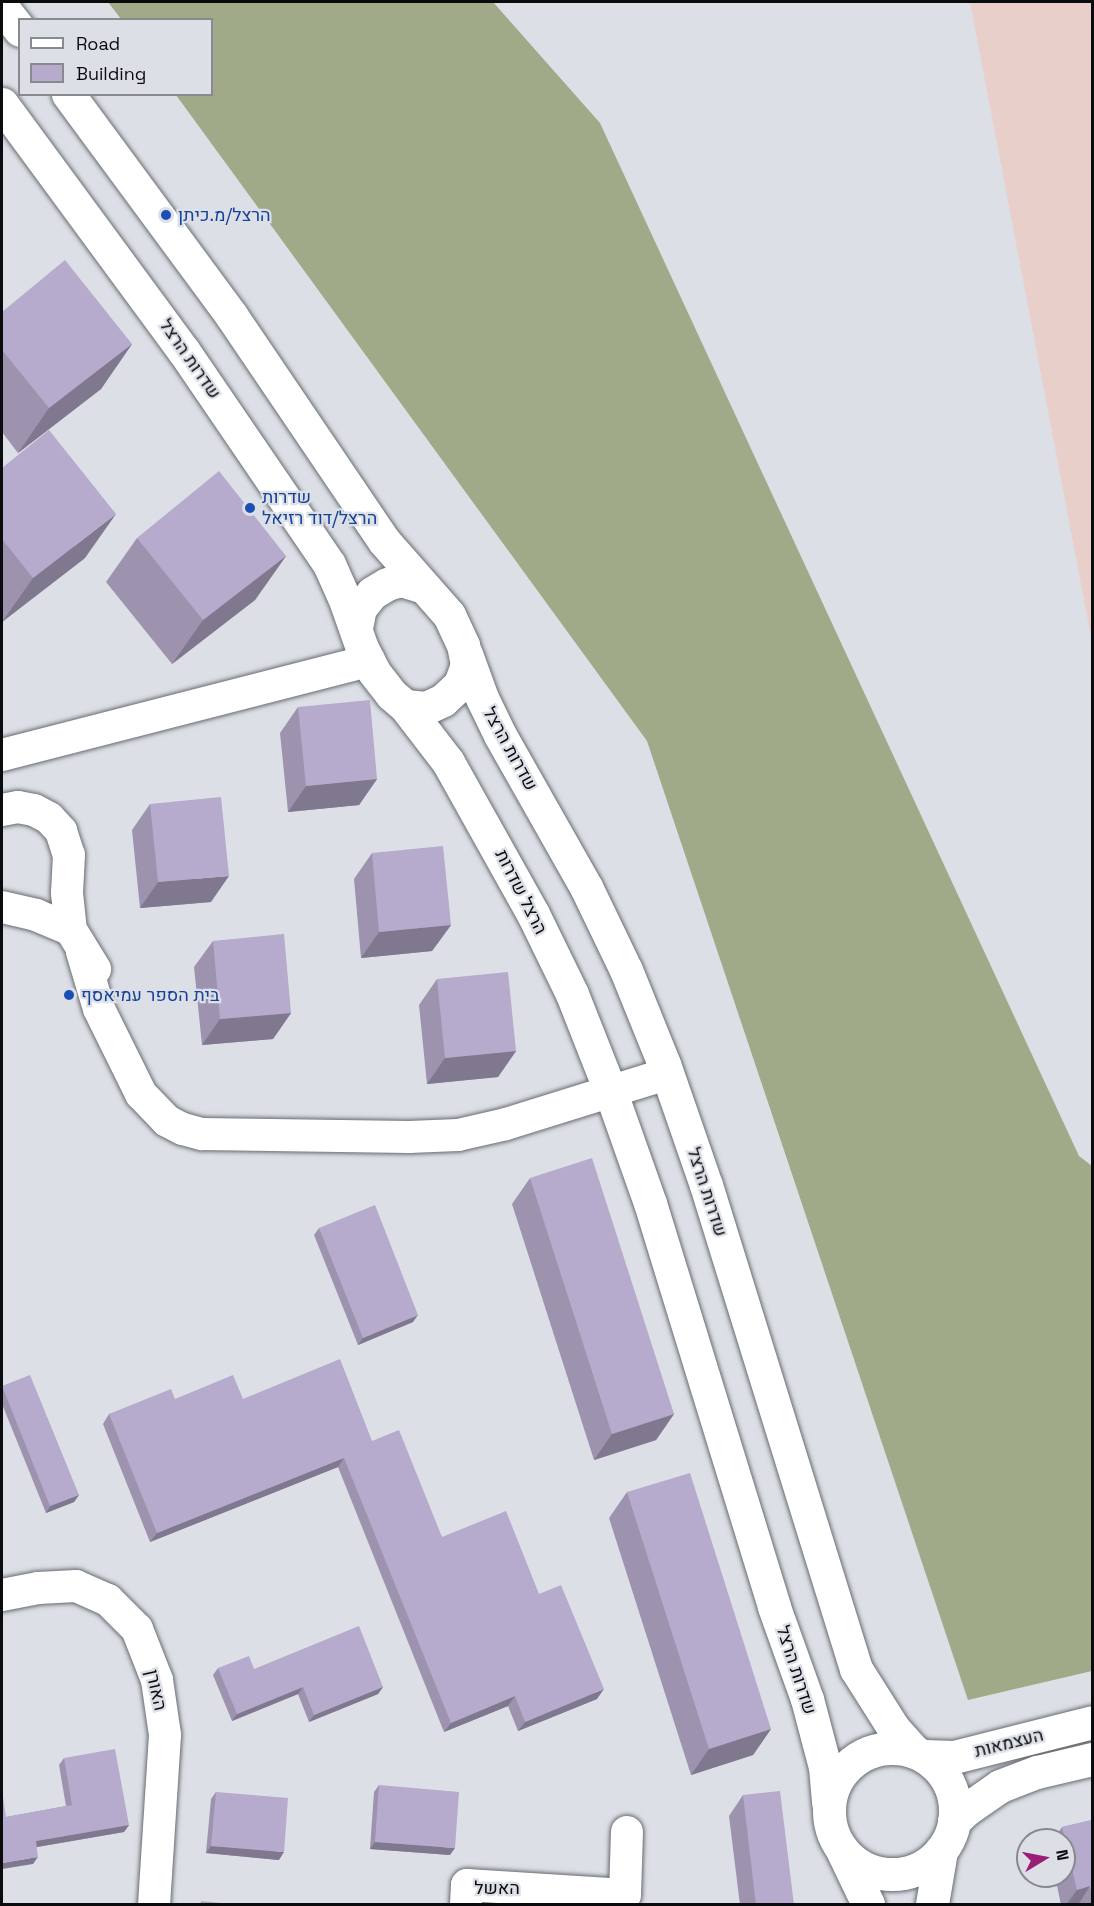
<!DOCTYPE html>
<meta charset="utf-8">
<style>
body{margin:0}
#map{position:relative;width:1094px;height:1906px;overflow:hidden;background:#dcdfe6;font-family:"Space Grotesk",Heebo,sans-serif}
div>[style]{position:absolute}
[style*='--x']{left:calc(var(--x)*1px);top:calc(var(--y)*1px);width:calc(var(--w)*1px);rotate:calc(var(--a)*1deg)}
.industrial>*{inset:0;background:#e9cfca}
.forest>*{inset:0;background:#a1aa88}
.roads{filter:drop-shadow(0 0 2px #696c72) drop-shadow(0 0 2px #696c72)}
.street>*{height:32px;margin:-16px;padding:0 16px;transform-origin:16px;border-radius:16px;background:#fff}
.secondary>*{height:33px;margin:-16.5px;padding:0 16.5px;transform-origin:16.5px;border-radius:16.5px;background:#fff}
.secondary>.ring{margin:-16.5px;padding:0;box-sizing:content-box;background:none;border:33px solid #fff;border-radius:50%}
.wall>*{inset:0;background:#9d93af}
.shaded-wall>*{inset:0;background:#7f788f}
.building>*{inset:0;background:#b6abcc}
.dots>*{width:16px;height:16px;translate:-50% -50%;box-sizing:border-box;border:3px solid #dcdfe6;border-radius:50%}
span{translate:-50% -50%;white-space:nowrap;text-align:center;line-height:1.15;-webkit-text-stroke:4.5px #dcdfe6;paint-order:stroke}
.transit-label{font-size:18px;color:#164399}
.left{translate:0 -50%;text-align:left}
.street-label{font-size:18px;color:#0a0b0d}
.frame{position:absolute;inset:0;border:3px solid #0a0b0d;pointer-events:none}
.legend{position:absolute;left:18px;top:18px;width:195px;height:78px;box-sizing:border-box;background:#dcdfe6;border:2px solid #888a8f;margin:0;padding:8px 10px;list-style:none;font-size:18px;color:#0a0b0d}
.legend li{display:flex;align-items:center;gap:12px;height:30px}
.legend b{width:30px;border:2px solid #888a8f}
.north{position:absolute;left:1016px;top:1828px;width:60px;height:60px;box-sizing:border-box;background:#dcdfe6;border:2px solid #888a8f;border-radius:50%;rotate:80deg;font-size:16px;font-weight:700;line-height:24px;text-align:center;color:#0a0b0d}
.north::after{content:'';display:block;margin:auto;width:21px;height:27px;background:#991e76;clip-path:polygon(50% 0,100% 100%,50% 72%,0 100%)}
</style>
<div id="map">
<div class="industrial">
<div style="clip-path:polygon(970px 2px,1092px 2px,1092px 642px)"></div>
</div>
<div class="forest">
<div style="clip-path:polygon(108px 2px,493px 2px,600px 123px,1079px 1156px,1092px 1166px,1092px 1671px,968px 1700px,647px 741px,176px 95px,212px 94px,212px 20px,121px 19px)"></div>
</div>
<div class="roads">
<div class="street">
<div style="--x:2;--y:755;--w:379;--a:-14.4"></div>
<div style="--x:2;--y:810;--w:16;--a:-11"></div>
<div style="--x:18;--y:807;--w:16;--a:11"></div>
<div style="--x:34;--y:810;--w:17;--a:28"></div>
<div style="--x:49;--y:818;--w:18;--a:47"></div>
<div style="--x:61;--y:831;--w:25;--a:72"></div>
<div style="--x:69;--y:855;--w:38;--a:93"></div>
<div style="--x:67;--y:893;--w:37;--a:84"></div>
<div style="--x:71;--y:930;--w:46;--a:58.4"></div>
<div style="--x:2;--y:907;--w:35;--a:13"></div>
<div style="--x:36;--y:915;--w:38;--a:23"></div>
<div style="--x:82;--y:952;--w:59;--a:73.4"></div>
<div style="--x:99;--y:1009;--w:95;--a:63.7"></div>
<div style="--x:141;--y:1094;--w:37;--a:46"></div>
<div style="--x:167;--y:1121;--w:18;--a:27"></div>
<div style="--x:183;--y:1129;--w:20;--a:15"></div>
<div style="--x:202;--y:1134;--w:207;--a:0.8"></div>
<div style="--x:409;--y:1137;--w:49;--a:-2.3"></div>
<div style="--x:458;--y:1135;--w:49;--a:-12.9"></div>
<div style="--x:506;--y:1124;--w:169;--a:-17.3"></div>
<div style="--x:2;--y:1595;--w:37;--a:-11"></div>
<div style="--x:38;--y:1588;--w:38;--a:-3"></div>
<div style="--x:76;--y:1586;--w:35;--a:24"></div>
<div style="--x:108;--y:1600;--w:41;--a:45"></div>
<div style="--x:137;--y:1629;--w:55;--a:68.6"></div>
<div style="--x:157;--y:1680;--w:56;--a:81.7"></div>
<div style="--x:165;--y:1735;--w:169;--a:93.7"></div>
<div style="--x:466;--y:1904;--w:19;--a:-87"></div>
<div style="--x:467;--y:1885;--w:158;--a:3.6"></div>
<div style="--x:625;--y:1895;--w:63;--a:-88.2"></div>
</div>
<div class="secondary">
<div style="--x:2;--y:7;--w:29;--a:52"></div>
<div style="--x:2;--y:104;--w:305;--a:53.7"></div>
<div style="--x:183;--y:350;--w:259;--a:55.7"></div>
<div style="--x:329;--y:564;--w:36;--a:66"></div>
<div style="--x:344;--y:597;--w:54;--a:70.6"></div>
<div style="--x:362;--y:648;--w:27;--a:63"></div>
<div style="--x:374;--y:672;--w:28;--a:52"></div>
<div style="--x:391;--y:694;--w:18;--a:41"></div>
<div style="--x:405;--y:706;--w:21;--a:5"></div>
<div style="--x:426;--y:708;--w:19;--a:-25"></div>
<div style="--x:443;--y:700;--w:23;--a:-43"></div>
<div style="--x:460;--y:684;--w:20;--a:-70"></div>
<div style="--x:467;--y:665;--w:20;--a:-101"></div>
<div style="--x:463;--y:645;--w:33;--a:-115"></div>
<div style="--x:449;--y:615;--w:98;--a:-131.3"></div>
<div style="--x:384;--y:541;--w:273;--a:-124.1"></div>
<div style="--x:231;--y:315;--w:275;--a:-126.4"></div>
<div style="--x:356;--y:628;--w:20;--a:-79"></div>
<div style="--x:360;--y:608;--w:19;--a:-51"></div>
<div style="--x:372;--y:593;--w:17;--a:-31"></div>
<div style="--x:387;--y:584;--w:15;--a:-16"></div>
<div style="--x:401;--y:580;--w:24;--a:17"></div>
<div style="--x:466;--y:654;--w:47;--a:70"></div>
<div style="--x:482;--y:698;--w:41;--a:64.1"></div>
<div style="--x:500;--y:735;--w:175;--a:60.5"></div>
<div style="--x:586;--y:887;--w:92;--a:64.3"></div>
<div style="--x:626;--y:970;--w:101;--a:68"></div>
<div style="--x:664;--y:1064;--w:128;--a:70.9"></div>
<div style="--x:706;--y:1185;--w:507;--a:72.78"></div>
<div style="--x:856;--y:1669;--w:71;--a:57.7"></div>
<div style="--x:894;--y:1729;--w:30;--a:48"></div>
<div style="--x:405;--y:706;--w:71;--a:52.5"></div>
<div style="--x:448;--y:762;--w:174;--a:60.8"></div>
<div style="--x:533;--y:914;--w:89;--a:64"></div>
<div style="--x:572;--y:994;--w:106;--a:68.5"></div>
<div style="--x:611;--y:1093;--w:117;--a:70.5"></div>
<div style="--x:650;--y:1203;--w:423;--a:72.9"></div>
<div style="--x:774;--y:1607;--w:98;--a:70.3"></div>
<div style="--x:807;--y:1699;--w:70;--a:75.2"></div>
<div style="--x:825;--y:1767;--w:36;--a:85"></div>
<div class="ring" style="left:829px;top:1748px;width:93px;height:93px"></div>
<div style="--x:924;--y:1756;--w:30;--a:2"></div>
<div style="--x:954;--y:1757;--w:142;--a:-14.2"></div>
<div style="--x:954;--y:1821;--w:18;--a:-43"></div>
<div style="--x:967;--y:1809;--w:40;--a:-34.9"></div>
<div style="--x:1000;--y:1786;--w:40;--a:-21"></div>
<div style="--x:1037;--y:1772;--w:57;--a:-13.3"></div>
<div style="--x:843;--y:1852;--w:58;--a:64.3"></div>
<div style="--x:932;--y:1904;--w:54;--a:-80.4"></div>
</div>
</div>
<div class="wall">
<div style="clip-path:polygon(2px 312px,132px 344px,101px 389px,18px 453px,2px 432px)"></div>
<div style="clip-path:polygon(2px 468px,85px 558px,2px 622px)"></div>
<div style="clip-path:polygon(137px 538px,286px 556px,255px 600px,172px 664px,106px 582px)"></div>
<div style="clip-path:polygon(298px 707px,377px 779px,359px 805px,288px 812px,280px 733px)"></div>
<div style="clip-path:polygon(150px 804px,211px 902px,140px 908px,132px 830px)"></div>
<div style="clip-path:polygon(372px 853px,451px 925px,432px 951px,361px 958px,354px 879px)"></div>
<div style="clip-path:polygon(213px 941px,291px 1013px,273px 1039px,202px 1045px,194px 967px)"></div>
<div style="clip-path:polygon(437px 979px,516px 1051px,498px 1077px,427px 1084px,419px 1005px)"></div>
<div style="clip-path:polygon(530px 1178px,674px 1414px,656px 1440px,594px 1460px,512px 1204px)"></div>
<div style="clip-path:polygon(319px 1228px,413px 1322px,358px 1345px,314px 1235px)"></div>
<div style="clip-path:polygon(2px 1386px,79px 1495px,74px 1502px,46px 1513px,2px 1404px)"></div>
<div style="clip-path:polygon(175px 1399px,243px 1399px,372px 1441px,442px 1537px,539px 1594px,597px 1699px,518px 1731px,508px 1706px,444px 1732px,338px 1467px,150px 1542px,103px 1424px,109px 1414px)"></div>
<div style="clip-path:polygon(627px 1492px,771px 1729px,753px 1755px,691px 1775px,609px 1518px)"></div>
<div style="clip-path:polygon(218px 1668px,254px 1669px,383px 1687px,378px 1694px,309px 1722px,298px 1694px,232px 1721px,213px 1675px)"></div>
<div style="clip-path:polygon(64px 1758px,129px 1825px,124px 1832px,37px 1847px,33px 1864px,6px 1817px,66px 1806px,59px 1765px)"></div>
<div style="clip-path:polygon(379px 1785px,450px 1855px,370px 1849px,374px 1792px)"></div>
<div style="clip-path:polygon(216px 1792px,279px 1860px,206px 1853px,211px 1799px)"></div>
<div style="clip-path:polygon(743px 1795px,794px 1905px,740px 1905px,729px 1816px)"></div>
<div style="clip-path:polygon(1092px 1820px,1092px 1905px,1061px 1905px,1055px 1876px,1064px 1876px,1064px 1840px,1053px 1840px,1062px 1827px)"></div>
</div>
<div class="shaded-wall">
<div style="clip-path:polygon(132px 344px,101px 389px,18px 453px,49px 408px)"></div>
<div style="clip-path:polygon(116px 514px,85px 558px,2px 622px,33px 578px)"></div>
<div style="clip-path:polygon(286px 556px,255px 600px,172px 664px,203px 620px)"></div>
<div style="clip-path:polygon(377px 779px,359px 805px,288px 812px,306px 786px)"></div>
<div style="clip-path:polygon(229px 876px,211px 902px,140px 908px,158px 882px)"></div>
<div style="clip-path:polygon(451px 925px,432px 951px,361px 958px,379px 932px)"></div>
<div style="clip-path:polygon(291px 1013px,273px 1039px,202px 1045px,220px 1019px)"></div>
<div style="clip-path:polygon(516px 1051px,498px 1077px,427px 1084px,445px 1058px)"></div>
<div style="clip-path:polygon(418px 1315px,413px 1322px,358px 1345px,363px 1338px)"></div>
<div style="clip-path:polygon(674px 1414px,656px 1440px,594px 1460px,612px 1434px)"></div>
<div style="clip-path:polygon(344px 1458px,338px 1467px,150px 1542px,157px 1533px)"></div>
<div style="clip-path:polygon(79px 1495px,74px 1502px,46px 1513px,50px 1506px)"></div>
<div style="clip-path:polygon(303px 1687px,298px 1694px,232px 1721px,237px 1714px)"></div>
<div style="clip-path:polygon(383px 1687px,378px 1694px,309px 1722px,314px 1715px)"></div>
<div style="clip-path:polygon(604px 1689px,597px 1699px,518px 1731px,525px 1722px)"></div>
<div style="clip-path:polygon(515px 1696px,508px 1706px,444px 1732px,451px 1723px)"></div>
<div style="clip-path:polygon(771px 1729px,753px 1755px,691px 1775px,709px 1749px)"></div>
<div style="clip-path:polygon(129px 1825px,124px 1832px,31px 1848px,36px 1841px)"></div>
<div style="clip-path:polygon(375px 1842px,455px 1848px,450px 1855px,370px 1849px)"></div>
<div style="clip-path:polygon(211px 1846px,284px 1852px,279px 1860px,206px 1853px)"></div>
<div style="clip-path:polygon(38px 1857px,33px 1864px,2px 1869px,2px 1863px)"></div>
<div style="clip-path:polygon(1090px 1886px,1078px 1905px,1066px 1905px,1077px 1890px)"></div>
</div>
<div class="building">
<div style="clip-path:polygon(65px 260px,132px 344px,49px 408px,2px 350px,2px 312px)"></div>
<div style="clip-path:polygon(49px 430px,116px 514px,33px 578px,2px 539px,2px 468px)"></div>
<div style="clip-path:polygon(219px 471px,286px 556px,203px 620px,137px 538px)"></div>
<div style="clip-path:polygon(370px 700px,377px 779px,306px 786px,298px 707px)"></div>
<div style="clip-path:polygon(221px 797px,229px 876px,158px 882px,150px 804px)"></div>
<div style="clip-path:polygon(443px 846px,451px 925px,379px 932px,372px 853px)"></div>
<div style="clip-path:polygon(284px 934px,291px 1013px,220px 1019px,213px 941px)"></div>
<div style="clip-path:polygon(508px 972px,516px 1051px,445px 1058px,437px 979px)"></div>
<div style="clip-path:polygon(592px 1158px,674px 1414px,612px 1434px,530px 1178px)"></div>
<div style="clip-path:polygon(375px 1205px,418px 1315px,363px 1338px,319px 1228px)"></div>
<div style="clip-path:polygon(340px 1359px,372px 1441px,399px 1430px,442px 1537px,506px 1511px,539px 1594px,561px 1585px,604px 1689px,525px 1722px,515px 1696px,451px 1723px,344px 1458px,157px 1533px,109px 1414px,171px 1389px,175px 1399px,233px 1375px,243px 1399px)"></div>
<div style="clip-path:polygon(30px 1375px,79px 1495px,50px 1506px,2px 1386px)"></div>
<div style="clip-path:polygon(690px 1473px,771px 1729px,709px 1749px,627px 1492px)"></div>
<div style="clip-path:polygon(359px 1626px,383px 1687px,314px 1715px,303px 1687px,237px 1714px,218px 1668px,249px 1656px,254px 1669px)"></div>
<div style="clip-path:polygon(115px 1749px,129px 1825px,36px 1841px,38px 1857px,2px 1863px,2px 1790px,6px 1817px,72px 1805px,64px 1758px)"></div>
<div style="clip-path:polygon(379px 1785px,459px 1792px,455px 1848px,375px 1842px)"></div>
<div style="clip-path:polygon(780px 1791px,794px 1905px,756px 1905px,743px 1795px)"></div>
<div style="clip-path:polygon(216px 1792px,288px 1798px,284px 1852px,211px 1846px)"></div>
<div style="clip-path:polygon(1092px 1820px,1092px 1897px,1090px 1886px,1077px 1890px,1062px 1827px)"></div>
<div style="clip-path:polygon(201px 1901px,242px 1905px,200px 1905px)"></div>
</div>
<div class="dots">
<div style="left:166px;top:215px;background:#1a4fb4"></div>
<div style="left:250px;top:508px;background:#1a4fb4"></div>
<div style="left:69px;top:995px;background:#1a4fb4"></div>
</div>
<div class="transit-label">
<span class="left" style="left:178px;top:215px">הרצל/מ.כיתן</span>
<span class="left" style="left:262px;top:508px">שדרות<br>הרצל/דוד רזיאל</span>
<span class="left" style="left:81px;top:995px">בית הספר עמיאסף</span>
</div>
<div class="street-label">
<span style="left:190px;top:359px;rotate:55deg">שדרות הרצל</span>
<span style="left:510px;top:749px;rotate:61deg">שדרות הרצל</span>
<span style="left:521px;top:892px;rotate:63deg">הרצל שדרות</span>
<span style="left:707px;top:1192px;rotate:72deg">שדרות הרצל</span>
<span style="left:796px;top:1670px;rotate:72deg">שדרות הרצל</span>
<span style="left:156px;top:1690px;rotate:77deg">האורן</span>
<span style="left:1009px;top:1743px;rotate:-14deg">העצמאות</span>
<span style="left:497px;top:1888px">האשל</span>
</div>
<div class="frame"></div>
<ul class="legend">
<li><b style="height:8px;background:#fff"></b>Road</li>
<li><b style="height:16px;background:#b6abcc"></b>Building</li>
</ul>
<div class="north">N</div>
</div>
